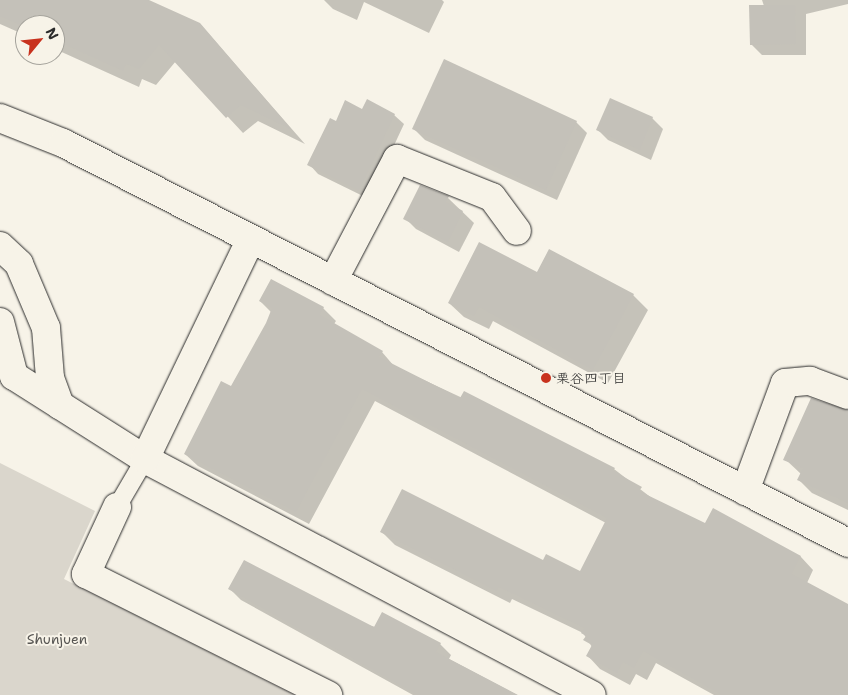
<!DOCTYPE html>
<meta charset="utf-8">
<style>
body{margin:0}
#map{position:relative;width:848px;height:695px;overflow:hidden;background:#f7f3e8;font-family:"Shantell Sans","Klee One",sans-serif}
div>[style]{position:absolute}
[style*='--x']{left:calc(var(--x)*1px);top:calc(var(--y)*1px);width:calc(var(--w)*1px);rotate:calc(var(--a)*1deg)}
.green>*{inset:0;background:#dad6cc}
.shadow>*{inset:0;background:#0003}
.building>*{inset:0;background:#c4c1b9}
.roads{filter:drop-shadow(0 0 1px #2b2b2b) drop-shadow(0 0 1px #2b2b2b)}
.service>*{height:18px;margin:-9px;padding:0 9px;transform-origin:9px;border-radius:9px;background:#f7f3e8}
.minor>*{height:28px;margin:-14px;padding:0 14px;transform-origin:14px;border-radius:14px;background:#f7f3e8}
.tertiary>*{height:28px;margin:-14px;padding:0 14px;transform-origin:14px;border-radius:14px;background:#f7f3e8}
.dots>*{width:14px;height:14px;translate:-50% -50%;box-sizing:border-box;border:2px solid #f7f3e8;border-radius:50%}
span{translate:-50% -50%;white-space:nowrap;text-align:center;line-height:1.15;-webkit-text-stroke:4px #f7f3e8;paint-order:stroke}
.poi-label{font-size:14px;color:#2b2b2b}
.left{translate:0 -50%;text-align:left}
.park-label{font-size:14px;color:#575653}
.north{position:absolute;left:15px;top:15px;width:50px;height:50px;box-sizing:border-box;background:#f7f3e8;border:1px solid #a5a39c;border-radius:50%;rotate:62deg;font-size:14px;font-weight:700;line-height:20px;text-align:center;color:#2b2b2b}
.north::after{content:'';display:block;margin:auto;width:18px;height:22px;background:#c8321e;clip-path:polygon(50% 0,100% 100%,50% 72%,0 100%)}
</style>
<div id="map">
<div class="green">
<div style="clip-path:polygon(0 463px,95px 511px,64px 579px,295px 695px,0 695px)"></div>
</div>
<div class="shadow">
<div style="clip-path:polygon(0 0,146px 0,200px 24px,305px 144px,258px 121px,243px 133px,176px 61px,156px 85px,142px 79px,139px 87px,55px 49px,55px 25px,25px 25px,25px 35px,0 24px)"></div>
<div style="clip-path:polygon(324px 0,442px 0,444px 2px,429px 33px,364px 2px,357px 20px,333px 9px)"></div>
<div style="clip-path:polygon(762px 0,848px 0,848px 4px,806px 14px,806px 55px,762px 55px,751px 44px,764px 6px)"></div>
<div style="clip-path:polygon(394px 115px,404px 124px,369px 199px,318px 174px,309px 164px,336px 122px)"></div>
<div style="clip-path:polygon(652px 118px,663px 129px,651px 160px,608px 140px,597px 129px)"></div>
<div style="clip-path:polygon(576px 122px,587px 133px,557px 200px,425px 140px,414px 129px)"></div>
<div style="clip-path:polygon(448px 198px,474px 223px,459px 252px,416px 229px,405px 218px)"></div>
<div style="clip-path:polygon(549px 251px,633px 295px,648px 310px,608px 383px,493px 321px,489px 329px,464px 317px,449px 303px,537px 273px)"></div>
<div style="clip-path:polygon(260px 301px,323px 308px,336px 321px,334px 324px,382px 352px,394px 366px,614px 469px,653px 499px,705px 525px,749px 531px,801px 557px,813px 570px,807px 583px,848px 606px,848px 695px,714px 695px,656px 663px,647px 680px,636px 674px,630px 685px,600px 669px,588px 656px,592px 647px,583px 633px,512px 599px,510px 603px,395px 545px,382px 532px,544px 562px,581px 572px,606px 523px,375px 401px,309px 524px,198px 466px,185px 454px,231px 387px,267px 324px,271px 312px)"></div>
<div style="clip-path:polygon(848px 419px,848px 510px,812px 493px,799px 480px,801px 474px,785px 459px)"></div>
<div style="clip-path:polygon(230px 589px,440px 644px,451px 655px,449px 659px,517px 695px,413px 695px,241px 600px)"></div>
</div>
<div class="building">
<div style="clip-path:polygon(0 0,149px 0,200px 23px,292px 130px,241px 105px,226px 118px,159px 45px,139px 69px,126px 64px,123px 71px,55px 40px,55px 25px,25px 27px,0 16px)"></div>
<div style="clip-path:polygon(749px 5px,795px 5px,796px 44px,750px 45px)"></div>
<div style="clip-path:polygon(444px 59px,577px 121px,546px 190px,412px 129px)"></div>
<div style="clip-path:polygon(610px 98px,653px 117px,640px 150px,596px 130px)"></div>
<div style="clip-path:polygon(367px 99px,395px 114px,359px 191px,307px 165px,330px 118px,336px 121px,345px 100px,362px 109px)"></div>
<div style="clip-path:polygon(420px 185px,449px 196px,446px 202px,463px 211px,448px 242px,403px 219px)"></div>
<div style="clip-path:polygon(479px 242px,537px 272px,549px 249px,634px 294px,593px 370px,479px 307px,474px 316px,448px 303px)"></div>
<div style="clip-path:polygon(271px 279px,324px 307px,320px 315px,383px 351px,379px 357px,460px 398px,464px 391px,615px 468px,613px 471px,642px 487px,639px 491px,705px 523px,713px 508px,801px 556px,792px 574px,848px 604px,848px 695px,722px 695px,643px 651px,634px 668px,623px 662px,617px 673px,586px 656px,592px 645px,583px 640px,586px 636px,581px 633px,584px 628px,499px 587px,497px 591px,380px 532px,402px 489px,543px 560px,546px 554px,580px 571px,607px 518px,362px 389px,296px 512px,184px 454px,221px 381px,231px 386px,266px 323px,272px 308px,259px 301px)"></div>
<div style="clip-path:polygon(811px 398px,848px 410px,848px 503px,797px 480px,803px 468px,783px 460px)"></div>
<div style="clip-path:polygon(244px 560px,374px 627px,382px 612px,441px 643px,436px 652px,518px 695px,418px 695px,228px 589px)"></div>
</div>
<div class="roads">
<div class="service">
<div style="--x:117;--y:507;--w:56;--a:-59.7"></div>
</div>
<div class="minor">
<div style="--x:0;--y:246;--w:26;--a:43"></div>
<div style="--x:19;--y:264;--w:69;--a:67.1"></div>
<div style="--x:46;--y:328;--w:50;--a:85.4"></div>
<div style="--x:50;--y:378;--w:29;--a:70"></div>
<div style="--x:333;--y:281;--w:138;--a:-62.3"></div>
<div style="--x:397;--y:159;--w:102;--a:21.8"></div>
<div style="--x:492;--y:197;--w:42;--a:53.7"></div>
<div style="--x:0;--y:322;--w:56;--a:75.5"></div>
<div style="--x:14;--y:376;--w:155;--a:32.4"></div>
<div style="--x:145;--y:459;--w:505;--a:27.83"></div>
<div style="--x:145;--y:459;--w:244;--a:-64.3"></div>
<div style="--x:745;--y:491;--w:115;--a:-69.7"></div>
<div style="--x:785;--y:383;--w:25;--a:-5"></div>
<div style="--x:810;--y:381;--w:40;--a:20.2"></div>
<div style="--x:117;--y:507;--w:74;--a:114.8"></div>
<div style="--x:86;--y:574;--w:271;--a:26.6"></div>
</div>
<div class="tertiary">
<div style="--x:0;--y:118;--w:68;--a:21.6"></div>
<div style="--x:63;--y:143;--w:881;--a:27"></div>
</div>
</div>
<div class="dots">
<div style="left:546px;top:378px;background:#c8321e"></div>
</div>
<div class="poi-label">
<span class="left" style="left:556px;top:378px">栗谷四丁目</span>
</div>
<div class="park-label">
<span style="left:57px;top:639px">Shunjuen</span>
</div>
<div class="north">N</div>
</div>
